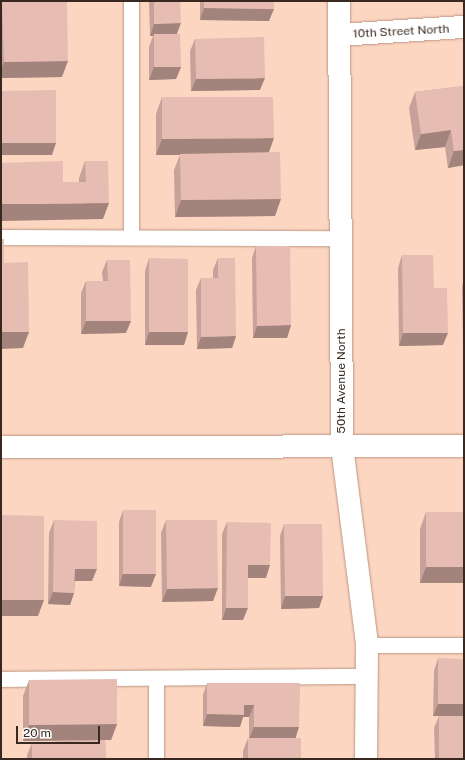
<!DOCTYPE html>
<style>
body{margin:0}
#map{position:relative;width:465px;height:760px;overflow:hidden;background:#fcd6c0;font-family:"Public Sans",sans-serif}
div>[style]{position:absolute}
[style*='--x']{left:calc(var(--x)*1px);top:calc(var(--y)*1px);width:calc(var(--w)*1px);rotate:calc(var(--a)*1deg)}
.roads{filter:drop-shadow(0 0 1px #bb9782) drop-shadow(0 0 1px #bb9782)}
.lane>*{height:15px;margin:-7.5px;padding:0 7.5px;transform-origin:7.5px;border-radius:7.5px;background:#fff}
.street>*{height:22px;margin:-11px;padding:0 11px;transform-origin:11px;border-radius:11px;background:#fff}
.secondary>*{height:22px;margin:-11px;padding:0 11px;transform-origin:11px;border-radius:11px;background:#fff}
.wall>*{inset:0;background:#c7a29a}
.shaded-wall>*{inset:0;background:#a2847d}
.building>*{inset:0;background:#e7bcb3}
span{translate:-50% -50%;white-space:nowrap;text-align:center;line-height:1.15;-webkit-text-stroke:3px #fff;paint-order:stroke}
.street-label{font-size:12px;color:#372920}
.frame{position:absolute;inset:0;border:2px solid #372920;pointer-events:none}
.scale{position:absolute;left:16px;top:726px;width:84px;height:18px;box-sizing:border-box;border:2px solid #372920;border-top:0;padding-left:5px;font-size:12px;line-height:14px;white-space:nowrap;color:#372920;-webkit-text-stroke:3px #fff;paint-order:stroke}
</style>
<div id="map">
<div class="roads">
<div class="lane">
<div style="--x:131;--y:1;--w:235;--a:90"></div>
<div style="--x:1;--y:237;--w:340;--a:0.2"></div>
<div style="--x:367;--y:645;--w:97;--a:0"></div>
<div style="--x:1;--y:679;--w:366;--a:-0.5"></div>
<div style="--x:156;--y:679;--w:80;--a:90"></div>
</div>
<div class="street">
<div style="--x:339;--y:1;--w:445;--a:89.6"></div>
<div style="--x:342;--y:446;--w:201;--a:82.8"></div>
<div style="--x:367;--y:645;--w:114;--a:90.5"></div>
<div style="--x:339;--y:35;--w:125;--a:-3.7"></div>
</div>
<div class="secondary">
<div style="--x:1;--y:447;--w:463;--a:-0.1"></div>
</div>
</div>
<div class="wall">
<div style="clip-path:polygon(1px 1px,67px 1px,62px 77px,1px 78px)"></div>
<div style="clip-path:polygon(149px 1px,180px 1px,177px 34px,181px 67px,176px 79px,149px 80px,149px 47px,153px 36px,150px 36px)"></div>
<div style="clip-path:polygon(200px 1px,274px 1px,269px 21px,200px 20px)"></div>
<div style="clip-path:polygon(195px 39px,260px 90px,191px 91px,190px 51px)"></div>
<div style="clip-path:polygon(464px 86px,464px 165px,448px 168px,445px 147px,415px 150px,409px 108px,415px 92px)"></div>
<div style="clip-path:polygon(162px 97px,269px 152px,275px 216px,175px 217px,174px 170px,180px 155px,156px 155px,156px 114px)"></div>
<div style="clip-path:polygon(85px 161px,103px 219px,63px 182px,79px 182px,79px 178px)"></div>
<div style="clip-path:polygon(256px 246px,291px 325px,287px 338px,253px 338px,252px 258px)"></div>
<div style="clip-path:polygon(402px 255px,434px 288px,443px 345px,399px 346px,398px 268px)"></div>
<div style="clip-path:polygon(149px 258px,188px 332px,184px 345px,145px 345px,145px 271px)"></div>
<div style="clip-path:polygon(218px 258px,236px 336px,232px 348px,197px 349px,196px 290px,201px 278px,213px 278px,213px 270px)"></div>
<div style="clip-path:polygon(107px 260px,126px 333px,81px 334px,81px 293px,86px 281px,103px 281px,102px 272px)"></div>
<div style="clip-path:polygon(464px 280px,464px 347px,463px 347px,462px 286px)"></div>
<div style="clip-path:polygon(123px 510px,151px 587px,119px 586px,119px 522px)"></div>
<div style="clip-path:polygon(426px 512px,464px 512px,464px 583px,420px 583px,420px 529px)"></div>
<div style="clip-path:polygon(54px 520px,92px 581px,75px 581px,74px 593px,70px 605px,48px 604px,49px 533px)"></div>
<div style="clip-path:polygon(166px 520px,213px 601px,162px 602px,161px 533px)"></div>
<div style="clip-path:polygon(227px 522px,266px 578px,248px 578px,243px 620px,222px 620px,222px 534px)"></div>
<div style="clip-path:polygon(284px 524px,323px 596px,319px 608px,281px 609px,280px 536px)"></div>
<div style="clip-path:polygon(438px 658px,464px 759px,435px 759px,434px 728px,439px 716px,443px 716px,433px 716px,434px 671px)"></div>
<div style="clip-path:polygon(29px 680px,117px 724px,111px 740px,105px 740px,106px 759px,27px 759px,27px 755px,32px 743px,89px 740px,23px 741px,23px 696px)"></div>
<div style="clip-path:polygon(207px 683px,300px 683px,295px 738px,301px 759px,243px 759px,243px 751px,248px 738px,249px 738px,249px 717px,243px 717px,240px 727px,203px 726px,203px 695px)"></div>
</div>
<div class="shaded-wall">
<div style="clip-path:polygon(204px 8px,274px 9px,269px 21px,200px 20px)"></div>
<div style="clip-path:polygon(181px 23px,176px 36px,154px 34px,153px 36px,150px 36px,154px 24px)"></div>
<div style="clip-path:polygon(68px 61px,62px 77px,1px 78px,1px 69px,4px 62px)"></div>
<div style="clip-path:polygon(154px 67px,181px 67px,176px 79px,149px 80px)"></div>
<div style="clip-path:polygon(265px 78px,260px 90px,191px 91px,196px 79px)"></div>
<div style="clip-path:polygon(451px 130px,445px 147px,415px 150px,421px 134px)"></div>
<div style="clip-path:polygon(274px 138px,268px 155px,180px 154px,180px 155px,156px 155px,162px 139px)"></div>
<div style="clip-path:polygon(1px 143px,56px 143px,52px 155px,1px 155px)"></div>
<div style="clip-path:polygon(464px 150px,464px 165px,448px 168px,454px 151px)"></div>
<div style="clip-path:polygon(281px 199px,275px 216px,175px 217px,181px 200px)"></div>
<div style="clip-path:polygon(109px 203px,103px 219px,1px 221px,1px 204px)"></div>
<div style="clip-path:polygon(86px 321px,131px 321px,126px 333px,81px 334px)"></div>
<div style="clip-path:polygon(291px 325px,287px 338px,253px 338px,257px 326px)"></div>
<div style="clip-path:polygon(1px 332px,29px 332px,23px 348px,1px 349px)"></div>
<div style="clip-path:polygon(149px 332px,188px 332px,184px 345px,145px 345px)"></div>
<div style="clip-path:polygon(403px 333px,448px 333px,443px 345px,399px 346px)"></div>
<div style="clip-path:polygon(236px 336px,232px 348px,197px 349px,201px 337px)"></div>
<div style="clip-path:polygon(248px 565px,270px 565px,266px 578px,244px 578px)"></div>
<div style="clip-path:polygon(426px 567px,464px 567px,464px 583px,420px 583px)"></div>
<div style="clip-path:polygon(75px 569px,97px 569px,92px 581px,70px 581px)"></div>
<div style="clip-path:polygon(123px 574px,156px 574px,151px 587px,119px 586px)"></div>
<div style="clip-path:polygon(218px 588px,213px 601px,162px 602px,167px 589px)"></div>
<div style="clip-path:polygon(53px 592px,74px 593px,70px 605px,48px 604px)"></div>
<div style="clip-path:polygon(285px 596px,323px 596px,319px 608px,281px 609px)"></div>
<div style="clip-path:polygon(1px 600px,44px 600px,38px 616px,1px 616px)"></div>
<div style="clip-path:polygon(226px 608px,248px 608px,243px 620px,222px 620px)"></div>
<div style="clip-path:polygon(438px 704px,464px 704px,464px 716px,433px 716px)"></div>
<div style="clip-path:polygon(244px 705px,254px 705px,249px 717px,243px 717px,240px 727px,203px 726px,207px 714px)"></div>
<div style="clip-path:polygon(117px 724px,111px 740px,23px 741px,29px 725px)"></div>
<div style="clip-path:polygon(254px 727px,299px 727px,295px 740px,249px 739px)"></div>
</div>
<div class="building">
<div style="clip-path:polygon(2px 1px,67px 1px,68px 61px,4px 62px)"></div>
<div style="clip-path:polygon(154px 1px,180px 1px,181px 23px,154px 24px)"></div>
<div style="clip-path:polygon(204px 1px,274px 1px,274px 9px,204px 8px)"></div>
<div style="clip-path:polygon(154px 34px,180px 34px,181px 67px,154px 67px)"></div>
<div style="clip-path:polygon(264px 37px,265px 78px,196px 79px,195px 39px)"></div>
<div style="clip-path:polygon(464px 86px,464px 150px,454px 151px,451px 130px,421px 134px,415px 92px)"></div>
<div style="clip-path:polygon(56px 90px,56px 143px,1px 143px,1px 91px)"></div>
<div style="clip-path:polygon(162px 97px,273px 97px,274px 138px,162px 139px)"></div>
<div style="clip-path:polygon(280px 152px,281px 199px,181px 200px,180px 154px)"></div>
<div style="clip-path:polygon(63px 161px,63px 182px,86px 182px,85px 161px,108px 161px,109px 203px,1px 204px,1px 163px)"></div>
<div style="clip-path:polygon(1px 239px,4px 239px,4px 263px,28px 262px,29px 332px,1px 332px)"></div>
<div style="clip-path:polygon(256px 246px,290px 246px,291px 325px,257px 326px)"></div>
<div style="clip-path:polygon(402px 255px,433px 255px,434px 288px,447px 288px,448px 333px,403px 333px)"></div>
<div style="clip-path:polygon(149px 258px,188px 259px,188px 332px,149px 332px)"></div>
<div style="clip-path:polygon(218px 258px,235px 258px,236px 336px,201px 337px,201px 278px,218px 278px)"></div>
<div style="clip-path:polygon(107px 260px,130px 260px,131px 321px,86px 321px,86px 281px,108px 281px)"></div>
<div style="clip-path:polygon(123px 510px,156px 510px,156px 574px,123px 574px)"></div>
<div style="clip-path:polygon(426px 512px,464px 512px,464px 567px,426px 567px)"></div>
<div style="clip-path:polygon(1px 515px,44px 516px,44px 600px,1px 600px)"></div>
<div style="clip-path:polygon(54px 520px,97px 521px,97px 569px,75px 569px,74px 593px,53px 592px)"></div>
<div style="clip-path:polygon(166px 520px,217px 520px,218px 588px,167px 589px)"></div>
<div style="clip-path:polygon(227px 522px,271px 523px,270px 565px,248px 565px,248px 608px,226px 608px)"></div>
<div style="clip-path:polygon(284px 524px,322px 524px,323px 596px,285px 596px)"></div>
<div style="clip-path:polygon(438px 658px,464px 659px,464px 704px,438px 704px)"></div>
<div style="clip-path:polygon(117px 679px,117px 724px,29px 725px,29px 680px)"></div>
<div style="clip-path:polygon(207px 683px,300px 683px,299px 727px,254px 727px,254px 705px,244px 705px,244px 715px,207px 714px)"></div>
<div style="clip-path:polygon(439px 716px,464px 716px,464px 759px,439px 759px)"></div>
<div style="clip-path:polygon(248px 738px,301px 738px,301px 759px,248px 759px)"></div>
<div style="clip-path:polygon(105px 740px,106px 759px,32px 759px,32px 743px)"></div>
</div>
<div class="street-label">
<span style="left:401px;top:32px;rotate:-3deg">10th Street North</span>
<span style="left:342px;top:381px;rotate:-90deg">50th Avenue North</span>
</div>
<div class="frame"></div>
<div class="scale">20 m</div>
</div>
